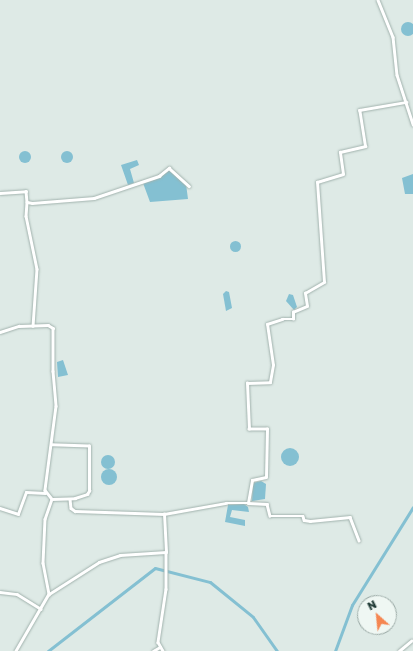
<!DOCTYPE html>
<style>
body{margin:0}
#map{position:relative;width:413px;height:651px;overflow:hidden;background:#deeae6;font-family:"Golos Text",sans-serif}
div>[style]{position:absolute}
[style*='--x']{left:calc(var(--x)*1px);top:calc(var(--y)*1px);width:calc(var(--w)*1px);rotate:calc(var(--a)*1deg)}
.water>*{inset:0;background:#84c0d2}
.round{border-radius:50%}
.canal>*{height:3px;margin:-1.5px;padding:0 1.5px;transform-origin:1.5px;border-radius:1.5px;background:#84c0d2}
.roads{filter:drop-shadow(0 0 1px #a1b2ad) drop-shadow(0 0 1px #a1b2ad)}
.street>*{height:2.5px;margin:-1.25px;padding:0 1.25px;transform-origin:1.25px;border-radius:1.25px;background:#fff}
span{translate:-50% -50%;white-space:nowrap;text-align:center;line-height:1.15;-webkit-text-stroke:3px #eff7f3;paint-order:stroke}
.north{position:absolute;left:357px;top:595px;width:40px;height:40px;box-sizing:border-box;background:#eff7f3;border:1px solid #9caba7;border-radius:50%;rotate:333deg;font-size:11px;font-weight:700;line-height:16px;text-align:center;color:#1f3a35}
.north::after{content:'';display:block;margin:auto;width:14px;height:18px;background:#f58651;clip-path:polygon(50% 0,100% 100%,50% 72%,0 100%)}
</style>
<div id="map">
<div class="water">
<div class="round" style="left:401px;top:22px;width:14px;height:14px"></div>
<div class="round" style="left:19px;top:151px;width:12px;height:12px"></div>
<div class="round" style="left:61px;top:151px;width:12px;height:12px"></div>
<div style="clip-path:polygon(137px 160px,139px 165px,130px 169px,134px 183px,128px 185px,121px 165px)"></div>
<div style="clip-path:polygon(169px 170px,171px 170px,186px 184px,188px 199px,150px 202px,143px 183px,162px 176px)"></div>
<div style="clip-path:polygon(413px 174px,413px 194px,405px 194px,402px 178px)"></div>
<div class="round" style="left:229.5px;top:240.5px;width:11px;height:11px"></div>
<div style="clip-path:polygon(226px 291px,229px 292px,232px 308px,226px 311px,223px 294px)"></div>
<div style="clip-path:polygon(289px 294px,293px 295px,297px 307px,294px 310px,286px 301px)"></div>
<div style="clip-path:polygon(63px 360px,68px 375px,58px 377px,57px 362px)"></div>
<div class="round" style="left:281px;top:448px;width:18px;height:18px"></div>
<div class="round" style="left:101px;top:455px;width:14px;height:14px"></div>
<div class="round" style="left:101px;top:469px;width:16px;height:16px"></div>
<div style="clip-path:polygon(261px 481px,266px 484px,265px 499px,252px 501px,253px 483px)"></div>
<div style="clip-path:polygon(244px 504px,248px 507px,249px 512px,232px 510px,230px 517px,245px 520px,245px 526px,225px 522px,228px 505px)"></div>
</div>
<div class="canal">
<div style="--x:48;--y:651;--w:135;--a:-37.8"></div>
<div style="--x:155;--y:568;--w:57;--a:14.3"></div>
<div style="--x:210;--y:582;--w:55;--a:39.1"></div>
<div style="--x:253;--y:617;--w:42;--a:54.8"></div>
<div style="--x:335;--y:651;--w:49;--a:-69.7"></div>
<div style="--x:352;--y:605;--w:115;--a:-58.1"></div>
</div>
<div class="roads">
<div class="street">
<div style="--x:378;--y:0;--w:40;--a:68"></div>
<div style="--x:393;--y:37;--w:38;--a:84"></div>
<div style="--x:397;--y:75;--w:52;--a:71.9"></div>
<div style="--x:0;--y:193;--w:26;--a:-4"></div>
<div style="--x:26;--y:191;--w:11;--a:85"></div>
<div style="--x:27;--y:202;--w:5;--a:11"></div>
<div style="--x:32;--y:203;--w:62;--a:-4.6"></div>
<div style="--x:94;--y:198;--w:69;--a:-18.7"></div>
<div style="--x:159;--y:176;--w:13;--a:-39"></div>
<div style="--x:169;--y:168;--w:27;--a:42"></div>
<div style="--x:27;--y:202;--w:14;--a:94"></div>
<div style="--x:26;--y:216;--w:54;--a:78.3"></div>
<div style="--x:37;--y:269;--w:57;--a:94"></div>
<div style="--x:0;--y:332;--w:20;--a:-18"></div>
<div style="--x:19;--y:326;--w:29;--a:-2"></div>
<div style="--x:48;--y:325;--w:6;--a:31"></div>
<div style="--x:53;--y:328;--w:43;--a:90"></div>
<div style="--x:53;--y:371;--w:35;--a:85"></div>
<div style="--x:56;--y:406;--w:85;--a:97.5"></div>
<div style="--x:45;--y:490;--w:11;--a:52"></div>
<div style="--x:52;--y:499;--w:21;--a:109"></div>
<div style="--x:45;--y:519;--w:44;--a:92.6"></div>
<div style="--x:43;--y:563;--w:32;--a:79"></div>
<div style="--x:49;--y:594;--w:66;--a:120.1"></div>
<div style="--x:52;--y:499;--w:23;--a:-2"></div>
<div style="--x:75;--y:498;--w:13;--a:-18"></div>
<div style="--x:87;--y:494;--w:4;--a:-56"></div>
<div style="--x:89;--y:491;--w:45;--a:-90"></div>
<div style="--x:89;--y:446;--w:37;--a:-178"></div>
<div style="--x:70;--y:499;--w:9;--a:84"></div>
<div style="--x:71;--y:508;--w:5;--a:37"></div>
<div style="--x:75;--y:511;--w:89;--a:1.9"></div>
<div style="--x:248;--y:503;--w:19;--a:3"></div>
<div style="--x:267;--y:504;--w:12;--a:76"></div>
<div style="--x:270;--y:516;--w:33;--a:0"></div>
<div style="--x:303;--y:516;--w:4;--a:76"></div>
<div style="--x:304;--y:520;--w:6;--a:9"></div>
<div style="--x:310;--y:521;--w:40;--a:-5.7"></div>
<div style="--x:350;--y:517;--w:25;--a:69"></div>
<div style="--x:0;--y:508;--w:19;--a:18"></div>
<div style="--x:18;--y:514;--w:23;--a:-70"></div>
<div style="--x:26;--y:492;--w:19;--a:3"></div>
<div style="--x:166;--y:552;--w:38;--a:-93"></div>
<div style="--x:164;--y:514;--w:63;--a:-10.1"></div>
<div style="--x:226;--y:503;--w:22;--a:0"></div>
<div style="--x:248;--y:503;--w:23;--a:-80"></div>
<div style="--x:252;--y:480;--w:14;--a:-12"></div>
<div style="--x:266;--y:477;--w:48;--a:-88.8"></div>
<div style="--x:267;--y:429;--w:18;--a:180"></div>
<div style="--x:249;--y:429;--w:46;--a:-92.5"></div>
<div style="--x:247;--y:383;--w:23;--a:-2"></div>
<div style="--x:270;--y:382;--w:17;--a:-80"></div>
<div style="--x:273;--y:365;--w:41;--a:-98.3"></div>
<div style="--x:267;--y:324;--w:16;--a:-18"></div>
<div style="--x:282;--y:319;--w:11;--a:0"></div>
<div style="--x:293;--y:319;--w:7;--a:-90"></div>
<div style="--x:293;--y:312;--w:15;--a:-23"></div>
<div style="--x:307;--y:306;--w:13;--a:-99"></div>
<div style="--x:305;--y:293;--w:22;--a:-30"></div>
<div style="--x:324;--y:282;--w:100;--a:-94"></div>
<div style="--x:317;--y:182;--w:27;--a:-17"></div>
<div style="--x:343;--y:174;--w:22;--a:-98"></div>
<div style="--x:340;--y:152;--w:26;--a:-13"></div>
<div style="--x:365;--y:146;--w:36;--a:-99"></div>
<div style="--x:359;--y:110;--w:48;--a:-9.7"></div>
<div style="--x:0;--y:592;--w:17;--a:7"></div>
<div style="--x:17;--y:594;--w:28;--a:32"></div>
<div style="--x:49;--y:594;--w:59;--a:-32.6"></div>
<div style="--x:99;--y:562;--w:22;--a:-18"></div>
<div style="--x:120;--y:555;--w:46;--a:-3.7"></div>
<div style="--x:166;--y:552;--w:37;--a:90"></div>
<div style="--x:166;--y:589;--w:54;--a:98.6"></div>
<div style="--x:158;--y:642;--w:10;--a:61"></div>
<div style="--x:153;--y:651;--w:8;--a:-30"></div>
<div style="--x:399;--y:651;--w:16;--a:-40"></div>
</div>
</div>
<div class="north">N</div>
</div>
